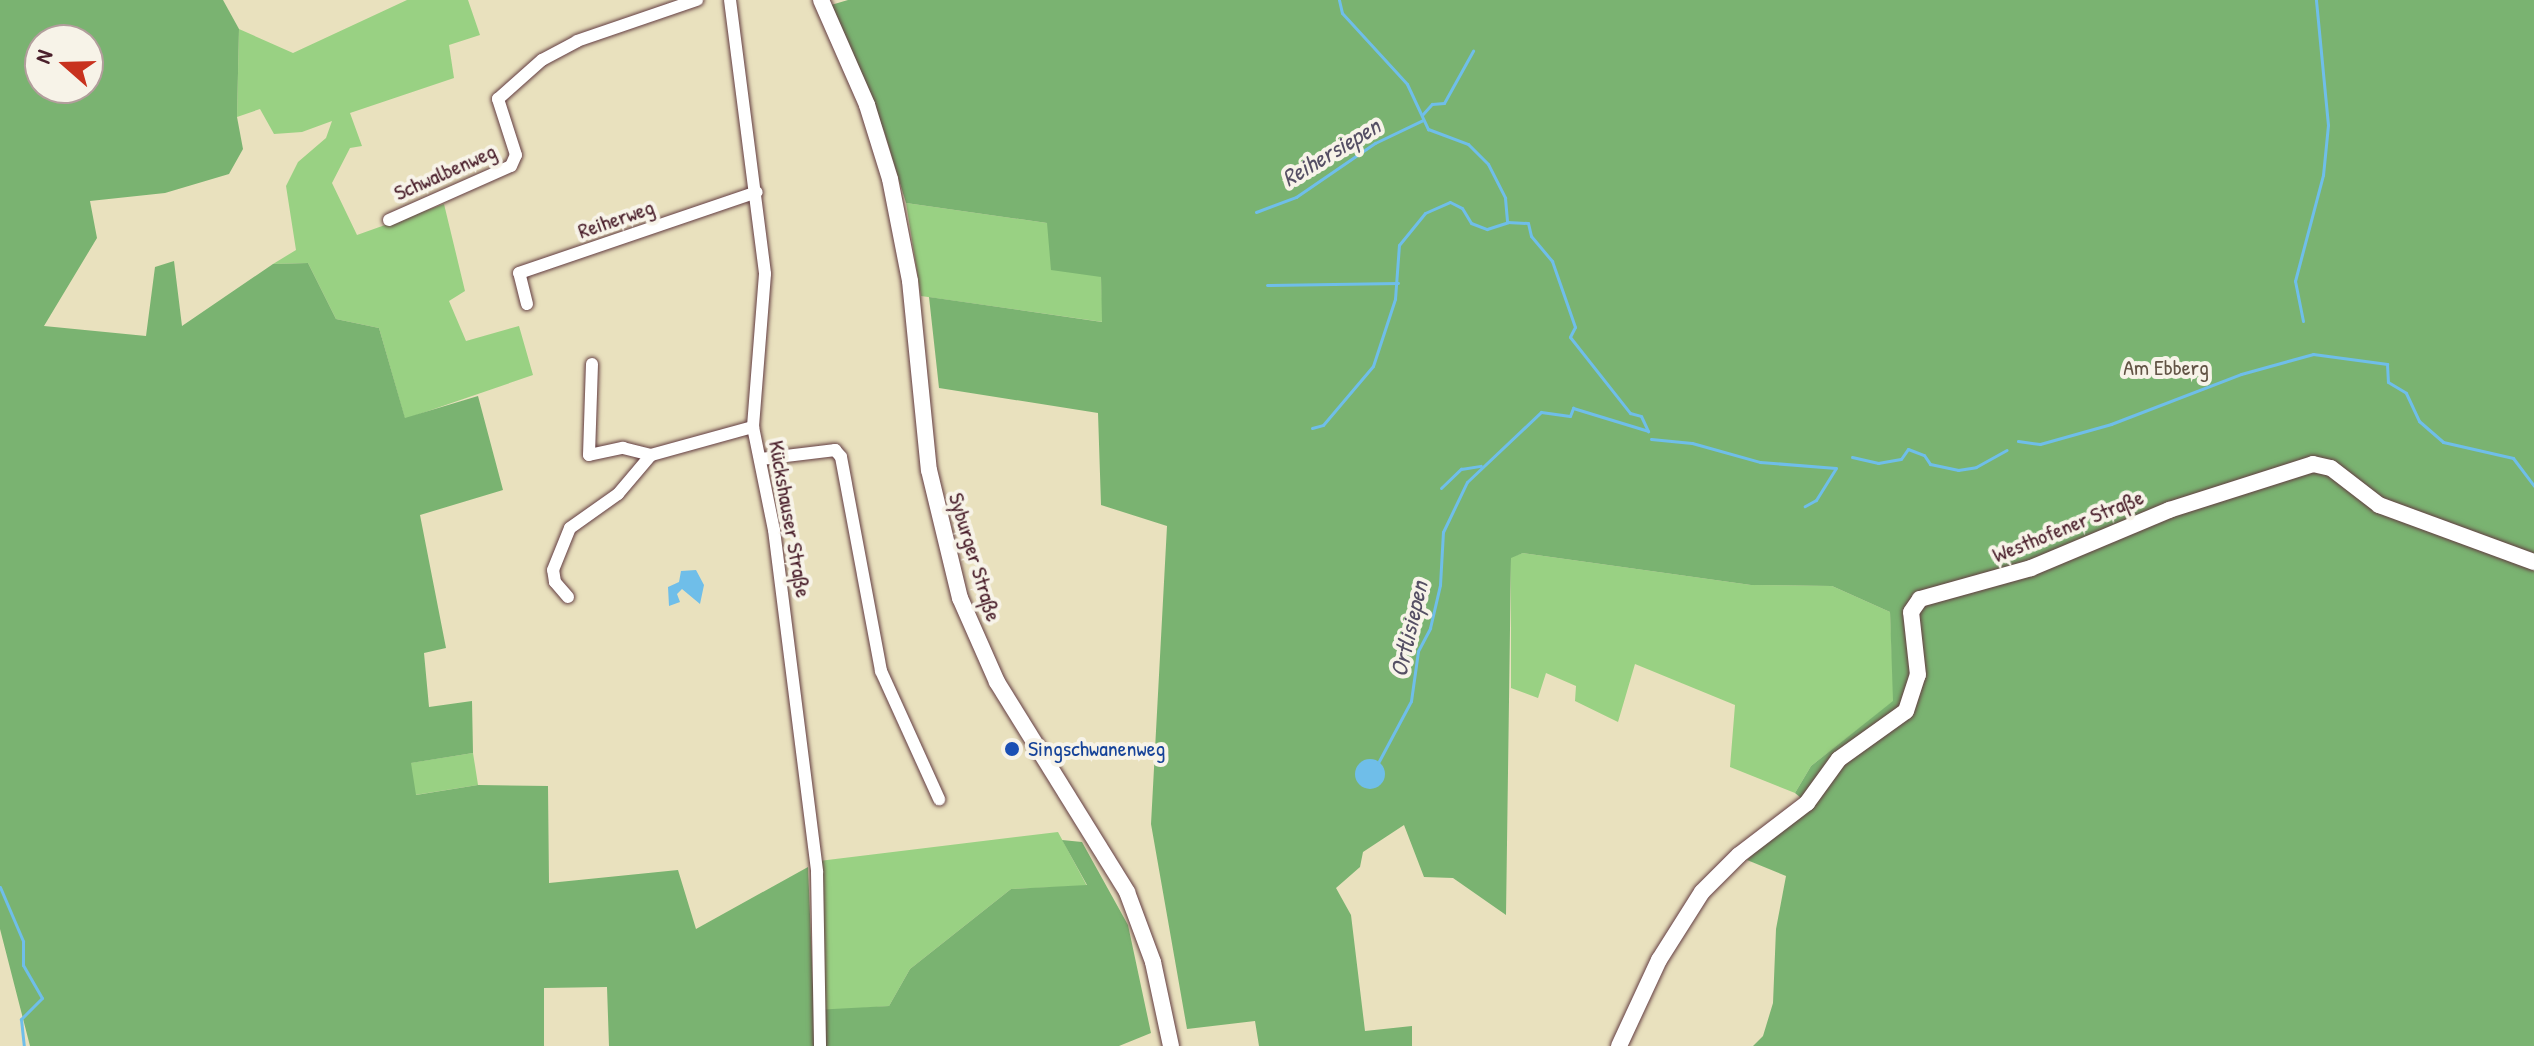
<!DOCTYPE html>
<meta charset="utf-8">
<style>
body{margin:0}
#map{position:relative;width:2534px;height:1046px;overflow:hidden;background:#e9e1be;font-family:"Patrick Hand",sans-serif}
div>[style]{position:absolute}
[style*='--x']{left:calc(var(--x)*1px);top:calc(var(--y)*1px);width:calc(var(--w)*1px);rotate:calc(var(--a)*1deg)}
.green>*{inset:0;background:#99d183}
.forest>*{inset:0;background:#7ab371}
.water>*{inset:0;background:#6fbee9}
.round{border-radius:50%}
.stream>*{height:3px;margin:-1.5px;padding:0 1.5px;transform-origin:1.5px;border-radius:1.5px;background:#6fbee9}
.roads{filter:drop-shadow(0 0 2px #623c41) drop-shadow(0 0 2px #623c41)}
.minor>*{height:12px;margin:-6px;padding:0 6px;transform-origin:6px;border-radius:6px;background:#fff}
.tertiary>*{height:16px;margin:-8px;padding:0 8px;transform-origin:8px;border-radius:8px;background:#fff}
.dots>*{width:22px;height:22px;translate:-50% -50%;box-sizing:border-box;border:4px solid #f7f3e8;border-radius:50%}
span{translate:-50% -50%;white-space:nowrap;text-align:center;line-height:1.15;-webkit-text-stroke:8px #f7f3e8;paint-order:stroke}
.street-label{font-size:22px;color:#4a1f2b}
.park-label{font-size:22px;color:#625445}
.transit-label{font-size:22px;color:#164399}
.left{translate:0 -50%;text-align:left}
.water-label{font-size:24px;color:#554f64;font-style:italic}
.north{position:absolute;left:24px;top:24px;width:80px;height:80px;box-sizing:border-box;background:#f7f3e8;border:2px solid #b29e9c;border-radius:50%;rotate:290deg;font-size:22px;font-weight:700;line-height:32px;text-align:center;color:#4a1f2b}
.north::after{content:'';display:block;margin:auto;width:28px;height:36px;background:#c8321e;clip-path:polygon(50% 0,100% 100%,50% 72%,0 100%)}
</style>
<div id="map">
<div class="green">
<div style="clip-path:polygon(407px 0,468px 0,480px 35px,449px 45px,454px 78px,350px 113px,362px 146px,350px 148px,332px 183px,357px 235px,444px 204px,465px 291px,449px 301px,466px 341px,519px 326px,533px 375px,405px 419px,379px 328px,336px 319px,308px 263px,273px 264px,296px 250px,286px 186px,298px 162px,326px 138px,332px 121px,302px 132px,274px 134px,260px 109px,237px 117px,239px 29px,293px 53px)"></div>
<div style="clip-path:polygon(906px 203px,1047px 223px,1101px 277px,1103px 322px,921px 296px)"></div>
<div style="clip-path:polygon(1523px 553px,1751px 585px,1832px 586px,1890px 612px,1894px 701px,1811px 766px,1795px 793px,1730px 767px,1735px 705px,1635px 664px,1618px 722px,1575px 701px,1576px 686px,1546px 673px,1538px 698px,1511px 688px,1511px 557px)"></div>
<div style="clip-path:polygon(473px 753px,478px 785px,415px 795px,410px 763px)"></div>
<div style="clip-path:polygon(1058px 832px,1087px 886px,1011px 889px,910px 969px,889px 1006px,825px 1011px,819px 861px)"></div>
</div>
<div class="forest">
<div style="clip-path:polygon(evenodd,0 0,223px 0,239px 29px,237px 117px,243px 149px,229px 174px,165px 193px,90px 201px,97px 238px,44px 326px,146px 336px,155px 267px,174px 261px,182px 326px,273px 264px,308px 263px,336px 319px,379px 328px,405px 418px,478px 396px,503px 490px,420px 515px,446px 648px,424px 653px,429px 707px,472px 701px,473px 753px,411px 763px,416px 795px,478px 785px,548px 786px,549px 883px,678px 870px,696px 929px,808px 867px,814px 1010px,889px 1006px,910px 969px,1011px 889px,1087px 885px,1062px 840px,1082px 842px,1128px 925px,1151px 1033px,1119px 1046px,609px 1046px,607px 987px,544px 988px,544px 1046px,30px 1046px,0 929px,0 0,40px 40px,88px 40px,88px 88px,40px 88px,40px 40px)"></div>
<div style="clip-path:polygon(848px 0,2534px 0,2534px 1046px,1753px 1046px,1763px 1036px,1773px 1003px,1776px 929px,1786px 876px,1747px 860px,1807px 803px,1795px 793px,1811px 766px,1893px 701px,1890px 612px,1832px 586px,1751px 585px,1523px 553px,1511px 558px,1506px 915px,1453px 878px,1424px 877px,1404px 825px,1363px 852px,1360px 867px,1336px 888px,1351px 915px,1365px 1031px,1412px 1026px,1412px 1046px,1259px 1046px,1255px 1021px,1187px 1029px,1151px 824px,1167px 526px,1101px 505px,1098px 413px,939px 388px,929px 297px,1102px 322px,1101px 277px,1051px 270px,1047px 223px,906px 203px,884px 131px,831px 5px)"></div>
</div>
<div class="water">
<div style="clip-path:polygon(696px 570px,704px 585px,700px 604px,682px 589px,677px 594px,680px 602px,669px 606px,668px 587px,679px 582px,681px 571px)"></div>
<div class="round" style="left:1355px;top:759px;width:30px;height:30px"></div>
</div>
<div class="stream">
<div style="--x:1339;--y:0;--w:13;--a:77"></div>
<div style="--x:1342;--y:13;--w:96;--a:47.5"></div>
<div style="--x:1407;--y:84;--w:50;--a:65"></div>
<div style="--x:1428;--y:129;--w:43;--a:20.6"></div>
<div style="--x:1468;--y:144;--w:28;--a:45"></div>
<div style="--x:1488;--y:164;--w:38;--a:63"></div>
<div style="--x:1505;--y:198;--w:24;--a:85"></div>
<div style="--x:1507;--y:222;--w:21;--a:3"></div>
<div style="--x:1528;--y:223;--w:13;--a:77"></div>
<div style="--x:1531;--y:236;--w:33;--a:50"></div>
<div style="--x:1552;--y:261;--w:70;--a:70.8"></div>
<div style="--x:1575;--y:327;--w:11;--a:117"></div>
<div style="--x:1570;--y:337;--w:97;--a:51.7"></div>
<div style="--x:1630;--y:413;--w:11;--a:15"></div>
<div style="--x:1641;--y:416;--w:17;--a:65"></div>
<div style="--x:1422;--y:115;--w:15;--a:-48"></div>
<div style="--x:1432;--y:104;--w:12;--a:-5"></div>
<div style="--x:1444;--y:103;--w:60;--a:-60.9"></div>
<div style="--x:1256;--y:212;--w:43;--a:-20.6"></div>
<div style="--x:1296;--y:197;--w:96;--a:-34.4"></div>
<div style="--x:1375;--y:143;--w:53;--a:-25.6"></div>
<div style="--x:1267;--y:285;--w:131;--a:-0.9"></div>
<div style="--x:2303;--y:321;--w:41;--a:-101.3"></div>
<div style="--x:2295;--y:281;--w:110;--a:-75.2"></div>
<div style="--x:2323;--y:175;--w:50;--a:-84.3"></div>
<div style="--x:2328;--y:125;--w:126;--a:-95.5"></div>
<div style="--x:1312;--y:428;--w:11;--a:-15"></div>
<div style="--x:1323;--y:425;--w:77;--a:-49.7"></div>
<div style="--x:1373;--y:366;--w:71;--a:-71.8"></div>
<div style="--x:1395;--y:299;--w:54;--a:-85.8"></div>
<div style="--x:1399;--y:245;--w:41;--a:-50.9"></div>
<div style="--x:1425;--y:213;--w:27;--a:-24"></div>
<div style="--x:1450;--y:202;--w:13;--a:27"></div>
<div style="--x:1462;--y:208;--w:17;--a:59"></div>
<div style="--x:1471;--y:223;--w:17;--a:21"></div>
<div style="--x:1487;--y:229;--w:22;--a:-18"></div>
<div style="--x:1651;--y:439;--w:41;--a:5.6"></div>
<div style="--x:1692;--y:443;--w:71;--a:15.6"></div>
<div style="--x:1760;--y:462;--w:76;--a:4.5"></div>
<div style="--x:1836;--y:468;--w:38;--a:122"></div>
<div style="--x:1816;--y:500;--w:13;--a:151"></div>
<div style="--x:2018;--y:441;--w:22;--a:8"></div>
<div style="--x:2040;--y:444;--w:74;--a:-15.7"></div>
<div style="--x:2111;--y:424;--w:139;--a:-21"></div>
<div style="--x:2241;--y:374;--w:75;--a:-15.5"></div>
<div style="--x:2313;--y:354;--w:75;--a:7.7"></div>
<div style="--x:2387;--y:364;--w:18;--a:87"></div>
<div style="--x:2388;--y:382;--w:21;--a:31"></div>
<div style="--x:2406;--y:393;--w:31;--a:65"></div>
<div style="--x:2419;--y:421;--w:32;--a:41"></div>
<div style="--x:2443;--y:442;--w:72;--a:12.9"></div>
<div style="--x:2513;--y:458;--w:35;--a:53"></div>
<div style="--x:1852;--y:457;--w:27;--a:13"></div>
<div style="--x:1878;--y:463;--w:23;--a:-10"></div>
<div style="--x:1901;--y:459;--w:12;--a:-55"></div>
<div style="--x:1908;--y:449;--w:17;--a:21"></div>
<div style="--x:1924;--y:455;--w:11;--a:56"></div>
<div style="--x:1930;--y:464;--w:29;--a:12"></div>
<div style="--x:1958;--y:470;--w:18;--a:-9"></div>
<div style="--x:1976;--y:467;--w:35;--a:-29"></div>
<div style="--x:1441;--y:488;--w:28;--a:-44"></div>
<div style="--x:1461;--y:469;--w:20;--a:-9"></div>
<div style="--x:1379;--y:761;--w:68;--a:-61.9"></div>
<div style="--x:1411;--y:701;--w:50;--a:-82"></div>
<div style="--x:1418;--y:651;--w:26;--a:-62"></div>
<div style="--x:1430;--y:628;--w:44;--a:-76.9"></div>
<div style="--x:1440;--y:585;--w:53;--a:-86.8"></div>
<div style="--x:1443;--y:532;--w:55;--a:-64.4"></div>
<div style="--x:1467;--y:482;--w:102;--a:-43.4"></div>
<div style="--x:1541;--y:412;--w:29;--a:8"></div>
<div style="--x:1570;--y:416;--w:9;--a:-69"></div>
<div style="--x:1573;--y:408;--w:78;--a:17"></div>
<div style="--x:0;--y:887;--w:59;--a:66.9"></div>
<div style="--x:23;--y:941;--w:24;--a:90"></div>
<div style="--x:23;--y:965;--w:38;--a:60"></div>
<div style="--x:42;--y:998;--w:30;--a:135"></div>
<div style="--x:21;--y:1019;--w:27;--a:84"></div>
</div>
<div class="roads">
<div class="minor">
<div style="--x:730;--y:0;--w:276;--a:82.7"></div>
<div style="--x:765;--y:274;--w:153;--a:94.5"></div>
<div style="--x:753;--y:427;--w:105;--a:78.5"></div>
<div style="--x:774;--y:530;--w:345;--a:82.8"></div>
<div style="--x:817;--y:872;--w:174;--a:89"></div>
<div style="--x:389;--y:220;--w:133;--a:-23.9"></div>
<div style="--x:511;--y:166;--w:12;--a:-66"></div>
<div style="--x:516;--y:155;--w:59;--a:-107.8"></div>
<div style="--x:498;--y:99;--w:59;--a:-41.6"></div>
<div style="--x:542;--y:60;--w:40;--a:-28"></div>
<div style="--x:577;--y:41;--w:127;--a:-18.9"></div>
<div style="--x:527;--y:304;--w:32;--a:-104"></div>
<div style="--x:519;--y:273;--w:251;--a:-18.8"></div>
<div style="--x:592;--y:364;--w:91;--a:91.9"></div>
<div style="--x:589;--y:455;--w:35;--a:-12"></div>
<div style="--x:623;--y:448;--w:29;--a:14"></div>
<div style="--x:761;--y:459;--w:75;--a:-6.9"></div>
<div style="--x:835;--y:450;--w:9;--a:49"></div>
<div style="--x:841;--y:457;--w:218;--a:79.4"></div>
<div style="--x:881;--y:671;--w:141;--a:65.6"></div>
<div style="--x:568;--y:597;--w:20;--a:-131"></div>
<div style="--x:555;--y:582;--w:12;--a:-99"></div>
<div style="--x:553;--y:570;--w:45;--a:-68"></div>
<div style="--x:570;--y:528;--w:59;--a:-35.3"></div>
<div style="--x:618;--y:494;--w:51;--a:-49.8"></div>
<div style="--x:651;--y:455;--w:106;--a:-15.4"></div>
</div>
<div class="tertiary">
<div style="--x:821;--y:0;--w:115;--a:66.3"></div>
<div style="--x:867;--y:105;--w:77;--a:72.7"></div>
<div style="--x:890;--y:179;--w:104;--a:78.9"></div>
<div style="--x:910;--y:281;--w:190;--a:84.3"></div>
<div style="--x:929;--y:470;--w:132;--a:76.4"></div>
<div style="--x:960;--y:598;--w:92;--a:66.2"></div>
<div style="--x:997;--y:682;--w:247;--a:58.2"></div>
<div style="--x:1127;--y:892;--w:75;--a:69.6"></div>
<div style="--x:1153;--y:962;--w:86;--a:77.9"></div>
<div style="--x:1619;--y:1046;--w:95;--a:-65.1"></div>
<div style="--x:1659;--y:960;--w:80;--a:-57.7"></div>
<div style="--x:1702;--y:892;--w:52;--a:-45"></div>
<div style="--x:1739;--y:855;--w:86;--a:-37.4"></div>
<div style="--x:1807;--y:803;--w:54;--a:-54"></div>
<div style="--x:1839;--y:759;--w:82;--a:-35.6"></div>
<div style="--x:1906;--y:711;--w:38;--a:-72"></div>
<div style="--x:1918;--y:675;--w:63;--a:-96.3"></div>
<div style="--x:1911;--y:612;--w:16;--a:-55"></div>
<div style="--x:1920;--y:599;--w:115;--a:-15.6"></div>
<div style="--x:2031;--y:568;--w:150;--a:-22.8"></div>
<div style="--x:2169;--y:510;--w:151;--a:-17.7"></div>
<div style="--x:2313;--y:464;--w:18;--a:13"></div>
<div style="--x:2331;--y:468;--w:61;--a:37.6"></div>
<div style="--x:2379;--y:505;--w:165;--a:20.2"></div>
</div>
</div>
<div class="dots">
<div style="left:1012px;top:749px;background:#1a4fb4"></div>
</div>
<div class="street-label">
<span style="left:445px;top:172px;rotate:-24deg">Schwalbenweg</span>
<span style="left:616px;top:219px;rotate:-19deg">Reiherweg</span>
<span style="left:790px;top:519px;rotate:80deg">Kückshauser Straße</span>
<span style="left:2068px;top:526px;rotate:-22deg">Westhofener Straße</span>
<span style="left:975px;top:557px;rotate:73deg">Syburger Straße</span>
</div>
<div class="park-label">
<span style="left:2166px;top:368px">Am Ebberg</span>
</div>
<div class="transit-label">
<span class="left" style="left:1028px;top:749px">Singschwanenweg</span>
</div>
<div class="water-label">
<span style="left:1331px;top:152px;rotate:-31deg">Reihersiepen</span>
<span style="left:1409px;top:629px;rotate:-77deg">Ortlisiepen</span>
</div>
<div class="north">N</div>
</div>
